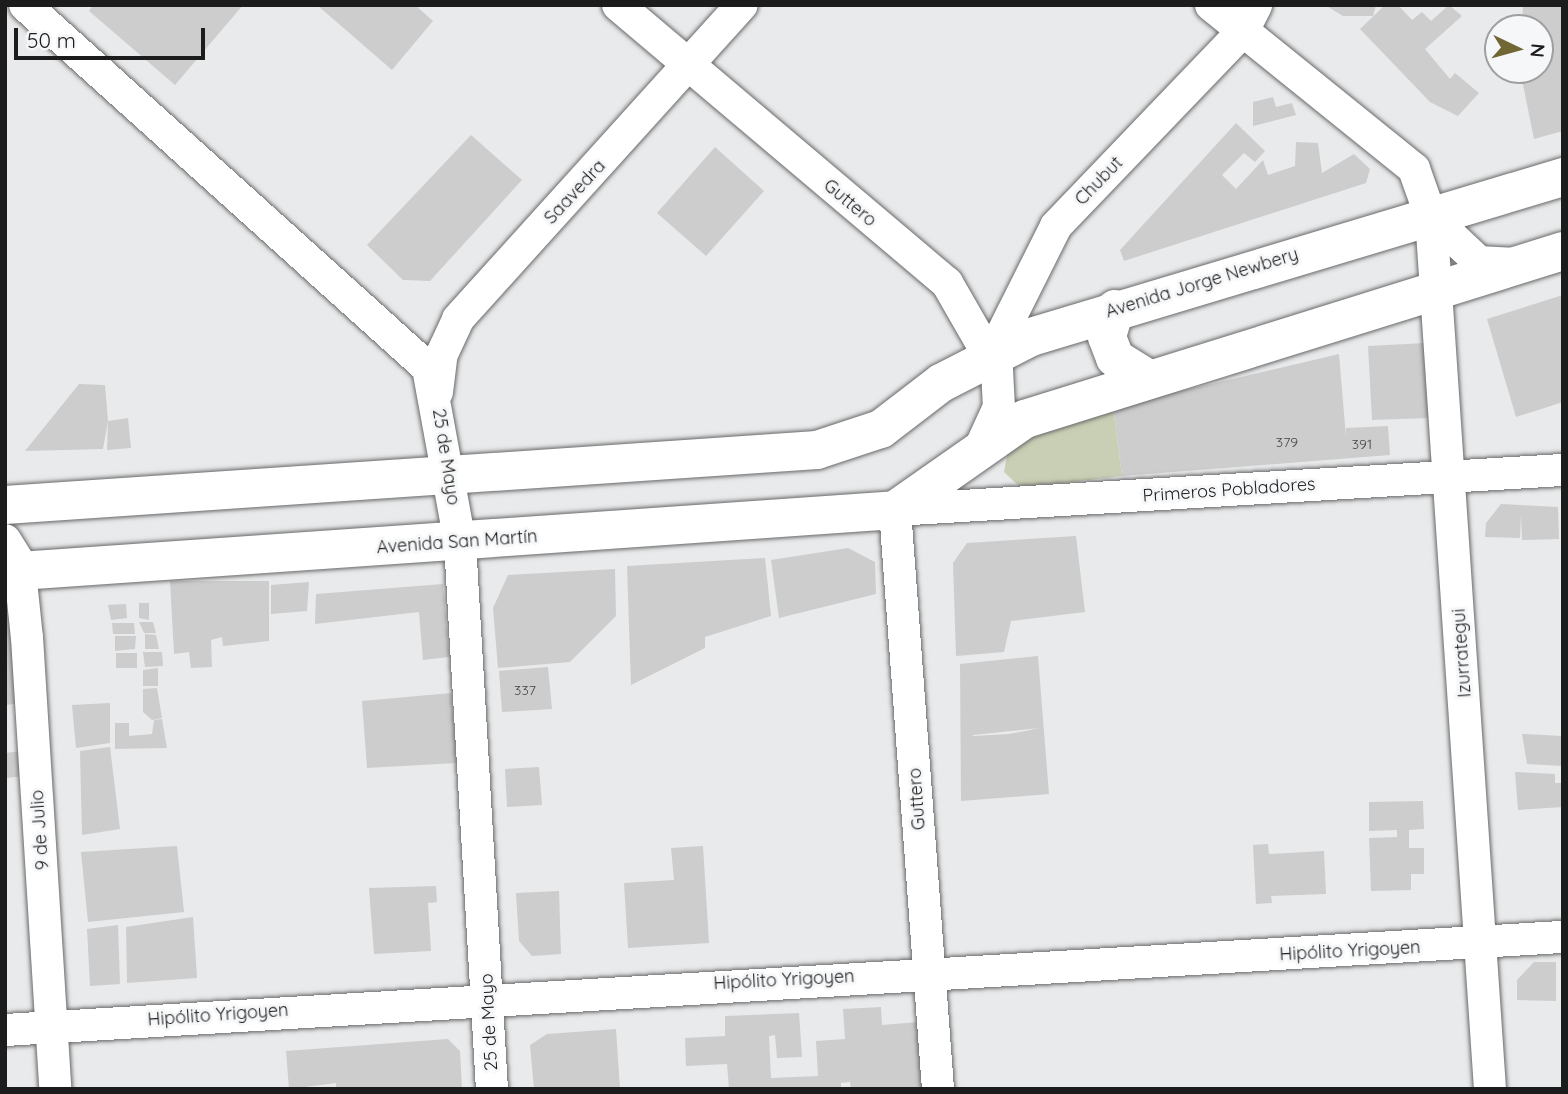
<!DOCTYPE html>
<meta charset="utf-8">
<style>
body{margin:0}
#map{position:relative;width:1568px;height:1094px;overflow:hidden;background:#e9eaeb;font-family:Quicksand,sans-serif}
div>[style]{position:absolute}
[style*='--x']{left:calc(var(--x)*1px);top:calc(var(--y)*1px);width:calc(var(--w)*1px);rotate:calc(var(--a)*1deg)}
.green>*{inset:0;background:#c9cfb4}
.building>*{inset:0;background:#cecdcd}
.roads{filter:drop-shadow(0 0 2px #69696a) drop-shadow(0 0 2px #69696a)}
.minor>*{height:32px;margin:-16px;padding:0 16px;transform-origin:16px;border-radius:16px;background:#fff}
.highway>*{height:38px;margin:-19px;padding:0 19px;transform-origin:19px;border-radius:19px;background:#fff}
span{translate:-50% -50%;white-space:nowrap;text-align:center;line-height:1.15;-webkit-text-stroke:6px #f6f7f8;paint-order:stroke}
.number-label{font-size:14px;color:#484849}
.number-label span{-webkit-text-stroke-width:0}
.street-label{font-size:18px;color:#1c1c1d}
.frame{position:absolute;inset:0;border:7px solid #1c1c1d;pointer-events:none}
.north{position:absolute;left:1484px;top:14px;width:70px;height:70px;box-sizing:border-box;background:#f6f7f8;border:2px solid #9f9fa0;border-radius:50%;rotate:95deg;font-size:19px;font-weight:700;line-height:28px;text-align:center;color:#1c1c1d}
.north::after{content:'';display:block;margin:auto;width:24px;height:32px;background:#706734;clip-path:polygon(50% 0,100% 100%,50% 72%,0 100%)}
.scale{position:absolute;left:14px;top:28px;width:191px;height:32px;box-sizing:border-box;border:4px solid #1c1c1d;border-top:0;padding-left:9px;font-size:21px;line-height:24px;white-space:nowrap;color:#1c1c1d;-webkit-text-stroke:5px #f6f7f8;paint-order:stroke}
</style>
<div id="map">
<div class="green">
<div style="clip-path:polygon(1113px 407px,1122px 476px,1021px 488px,1004px 472px,1009px 444px)"></div>
</div>
<div class="building">
<div style="clip-path:polygon(93px 5px,243px 5px,175px 85px,89px 11px)"></div>
<div style="clip-path:polygon(317px 5px,415px 5px,433px 21px,392px 70px)"></div>
<div style="clip-path:polygon(1325px 5px,1376px 5px,1373px 16px,1343px 16px)"></div>
<div style="clip-path:polygon(1385px 5px,1398px 5px,1412px 20px,1422px 12px,1431px 21px,1449px 5px,1462px 16px,1425px 49px,1450px 79px,1455px 73px,1479px 93px,1458px 116px,1430px 102px,1360px 29px)"></div>
<div style="clip-path:polygon(1523px 5px,1563px 5px,1563px 131px,1534px 139px,1520px 70px,1540px 70px,1540px 28px,1522px 28px)"></div>
<div style="clip-path:polygon(1273px 97px,1276px 107px,1292px 103px,1296px 115px,1253px 126px,1253px 102px)"></div>
<div style="clip-path:polygon(1236px 123px,1265px 151px,1255px 162px,1244px 153px,1222px 175px,1236px 189px,1263px 160px,1268px 175px,1295px 166px,1296px 142px,1318px 143px,1322px 173px,1354px 154px,1370px 169px,1366px 183px,1124px 261px,1120px 250px)"></div>
<div style="clip-path:polygon(471px 135px,522px 180px,430px 281px,403px 280px,367px 245px)"></div>
<div style="clip-path:polygon(715px 147px,764px 191px,706px 256px,657px 213px)"></div>
<div style="clip-path:polygon(1563px 295px,1563px 402px,1516px 417px,1487px 319px)"></div>
<div style="clip-path:polygon(1426px 343px,1428px 418px,1372px 420px,1368px 346px)"></div>
<div style="clip-path:polygon(1339px 354px,1346px 437px,1346px 428px,1388px 426px,1390px 455px,1122px 476px,1113px 407px)"></div>
<div style="clip-path:polygon(79px 384px,105px 385px,108px 421px,128px 418px,131px 448px,107px 450px,108px 421px,103px 449px,25px 451px)"></div>
<div style="clip-path:polygon(1501px 504px,1558px 507px,1559px 539px,1522px 540px,1521px 514px,1520px 538px,1485px 537px,1486px 523px)"></div>
<div style="clip-path:polygon(1076px 536px,1085px 612px,1011px 621px,1004px 652px,956px 656px,953px 563px,967px 543px)"></div>
<div style="clip-path:polygon(848px 548px,875px 562px,876px 594px,779px 618px,771px 560px)"></div>
<div style="clip-path:polygon(765px 558px,771px 616px,705px 637px,705px 648px,631px 685px,627px 566px)"></div>
<div style="clip-path:polygon(615px 569px,616px 616px,570px 662px,498px 668px,493px 608px,508px 575px)"></div>
<div style="clip-path:polygon(170px 581px,269px 581px,269px 641px,223px 646px,222px 637px,211px 640px,212px 667px,191px 668px,189px 652px,174px 654px)"></div>
<div style="clip-path:polygon(309px 582px,307px 611px,271px 614px,271px 585px)"></div>
<div style="clip-path:polygon(443px 584px,449px 657px,423px 660px,419px 612px,315px 624px,316px 594px)"></div>
<div style="clip-path:polygon(139px 603px,149px 603px,149px 620px,139px 618px)"></div>
<div style="clip-path:polygon(126px 604px,127px 618px,111px 620px,108px 605px)"></div>
<div style="clip-path:polygon(5px 608px,14px 613px,22px 703px,5px 705px)"></div>
<div style="clip-path:polygon(139px 622px,153px 622px,156px 633px,144px 633px)"></div>
<div style="clip-path:polygon(112px 623px,134px 623px,135px 634px,113px 634px)"></div>
<div style="clip-path:polygon(145px 634px,156px 635px,159px 649px,145px 649px)"></div>
<div style="clip-path:polygon(115px 636px,136px 636px,135px 649px,115px 651px)"></div>
<div style="clip-path:polygon(143px 652px,162px 652px,163px 666px,145px 667px)"></div>
<div style="clip-path:polygon(116px 653px,137px 653px,137px 668px,116px 668px)"></div>
<div style="clip-path:polygon(evenodd,1038px 656px,1049px 794px,961px 801px,960px 664px,1038px 656px,1040px 728px,1009px 734px,973px 736px,973px 735px,1040px 728px)"></div>
<div style="clip-path:polygon(548px 667px,552px 709px,502px 712px,499px 671px)"></div>
<div style="clip-path:polygon(158px 668px,158px 686px,143px 686px,143px 670px)"></div>
<div style="clip-path:polygon(157px 688px,162px 718px,152px 720px,143px 712px,143px 689px)"></div>
<div style="clip-path:polygon(451px 693px,457px 763px,367px 768px,362px 701px)"></div>
<div style="clip-path:polygon(110px 703px,110px 743px,76px 748px,72px 705px)"></div>
<div style="clip-path:polygon(162px 719px,167px 748px,115px 749px,115px 723px,129px 723px,129px 736px,152px 734px,154px 720px)"></div>
<div style="clip-path:polygon(1522px 734px,1563px 736px,1563px 766px,1527px 764px)"></div>
<div style="clip-path:polygon(110px 747px,120px 829px,82px 835px,80px 751px)"></div>
<div style="clip-path:polygon(22px 751px,26px 776px,5px 778px,5px 753px)"></div>
<div style="clip-path:polygon(539px 767px,542px 805px,507px 807px,505px 769px)"></div>
<div style="clip-path:polygon(1515px 772px,1555px 774px,1555px 783px,1563px 783px,1563px 807px,1518px 810px)"></div>
<div style="clip-path:polygon(1423px 801px,1424px 829px,1409px 830px,1409px 848px,1424px 848px,1424px 874px,1411px 874px,1411px 890px,1371px 891px,1369px 838px,1397px 837px,1397px 830px,1369px 831px,1369px 802px)"></div>
<div style="clip-path:polygon(1268px 844px,1269px 854px,1324px 851px,1326px 894px,1271px 896px,1272px 903px,1256px 904px,1253px 845px)"></div>
<div style="clip-path:polygon(177px 846px,184px 912px,88px 922px,81px 852px)"></div>
<div style="clip-path:polygon(703px 846px,709px 943px,628px 948px,624px 883px,674px 880px,671px 848px)"></div>
<div style="clip-path:polygon(436px 886px,437px 902px,428px 903px,431px 951px,374px 954px,369px 888px)"></div>
<div style="clip-path:polygon(559px 891px,561px 954px,532px 956px,519px 941px,516px 893px)"></div>
<div style="clip-path:polygon(193px 917px,197px 978px,127px 983px,126px 927px)"></div>
<div style="clip-path:polygon(118px 925px,120px 984px,90px 986px,87px 929px)"></div>
<div style="clip-path:polygon(1534px 962px,1556px 962px,1556px 1001px,1517px 1000px,1517px 980px)"></div>
<div style="clip-path:polygon(881px 1007px,882px 1025px,919px 1022px,923px 1089px,851px 1089px,850px 1082px,841px 1083px,841px 1089px,729px 1089px,727px 1064px,686px 1066px,685px 1038px,725px 1036px,725px 1016px,799px 1013px,802px 1057px,777px 1058px,775px 1035px,769px 1036px,771px 1078px,818px 1076px,816px 1041px,845px 1039px,843px 1009px)"></div>
<div style="clip-path:polygon(616px 1029px,620px 1089px,534px 1089px,530px 1045px,547px 1034px)"></div>
<div style="clip-path:polygon(448px 1039px,460px 1051px,462px 1089px,336px 1089px,336px 1083px,289px 1089px,286px 1051px)"></div>
</div>
<div class="roads">
<div class="minor">
<div style="--x:25;--y:5;--w:542;--a:42.01"></div>
<div style="--x:428;--y:368;--w:178;--a:79.6"></div>
<div style="--x:460;--y:543;--w:547;--a:86.65"></div>
<div style="--x:618;--y:5;--w:431;--a:40.2"></div>
<div style="--x:947;--y:283;--w:100;--a:60.1"></div>
<div style="--x:997;--y:370;--w:37;--a:87"></div>
<div style="--x:999;--y:407;--w:41;--a:114.7"></div>
<div style="--x:1211;--y:5;--w:261;--a:38.9"></div>
<div style="--x:1414;--y:169;--w:51;--a:70.5"></div>
<div style="--x:1431;--y:217;--w:874;--a:86.13"></div>
<div style="--x:1431;--y:217;--w:66;--a:43.2"></div>
<div style="--x:1479;--y:262;--w:36;--a:3"></div>
<div style="--x:991;--y:356;--w:145;--a:-63.4"></div>
<div style="--x:1056;--y:226;--w:270;--a:-46.2"></div>
<div style="--x:1243;--y:31;--w:29;--a:-63"></div>
<div style="--x:437;--y:392;--w:38;--a:-83"></div>
<div style="--x:442;--y:354;--w:38;--a:-65"></div>
<div style="--x:458;--y:319;--w:423;--a:-47.9"></div>
<div style="--x:5;--y:540;--w:26;--a:58"></div>
<div style="--x:19;--y:562;--w:76;--a:84"></div>
<div style="--x:27;--y:638;--w:452;--a:86.4"></div>
<div style="--x:5;--y:1030;--w:1561;--a:-3.42"></div>
<div style="--x:938;--y:1089;--w:581;--a:-94.25"></div>
<div style="--x:895;--y:510;--w:669;--a:-3.43"></div>
</div>
<div class="highway">
<div style="--x:1115;--y:309;--w:29;--a:106"></div>
<div style="--x:1107;--y:337;--w:22;--a:69"></div>
<div style="--x:1115;--y:358;--w:36;--a:32"></div>
<div style="--x:5;--y:505;--w:814;--a:-3.87"></div>
<div style="--x:817;--y:450;--w:67;--a:-18.2"></div>
<div style="--x:881;--y:429;--w:76;--a:-37.5"></div>
<div style="--x:941;--y:383;--w:101;--a:-27.1"></div>
<div style="--x:1031;--y:337;--w:556;--a:-16.74"></div>
<div style="--x:5;--y:572;--w:892;--a:-3.98"></div>
<div style="--x:895;--y:510;--w:159;--a:-35"></div>
<div style="--x:1025;--y:419;--w:564;--a:-17.34"></div>
</div>
</div>
<div class="number-label">
<span style="left:1287px;top:442px">379</span>
<span style="left:1362px;top:444px">391</span>
<span style="left:525px;top:690px">337</span>
</div>
<div class="street-label">
<span style="left:1099px;top:181px;rotate:-46deg">Chubut</span>
<span style="left:575px;top:192px;rotate:-47deg">Saavedra</span>
<span style="left:850px;top:203px;rotate:40deg">Guttero</span>
<span style="left:1202px;top:283px;rotate:-17deg">Avenida Jorge Newbery</span>
<span style="left:446px;top:457px;rotate:81deg">25 de Mayo</span>
<span style="left:1229px;top:490px;rotate:-4deg">Primeros Pobladores</span>
<span style="left:457px;top:542px;rotate:-4deg">Avenida San Martín</span>
<span style="left:1462px;top:653px;rotate:-94deg">Izurrategui</span>
<span style="left:917px;top:799px;rotate:-94deg">Guttero</span>
<span style="left:40px;top:830px;rotate:-94deg">9 de Julio</span>
<span style="left:1350px;top:951px;rotate:-3deg">Hipólito Yrigoyen</span>
<span style="left:784px;top:980px;rotate:-3deg">Hipólito Yrigoyen</span>
<span style="left:218px;top:1015px;rotate:-4deg">Hipólito Yrigoyen</span>
<span style="left:489px;top:1022px;rotate:-93deg">25 de Mayo</span>
</div>
<div class="frame"></div>
<div class="north">N</div>
<div class="scale">50 m</div>
</div>
